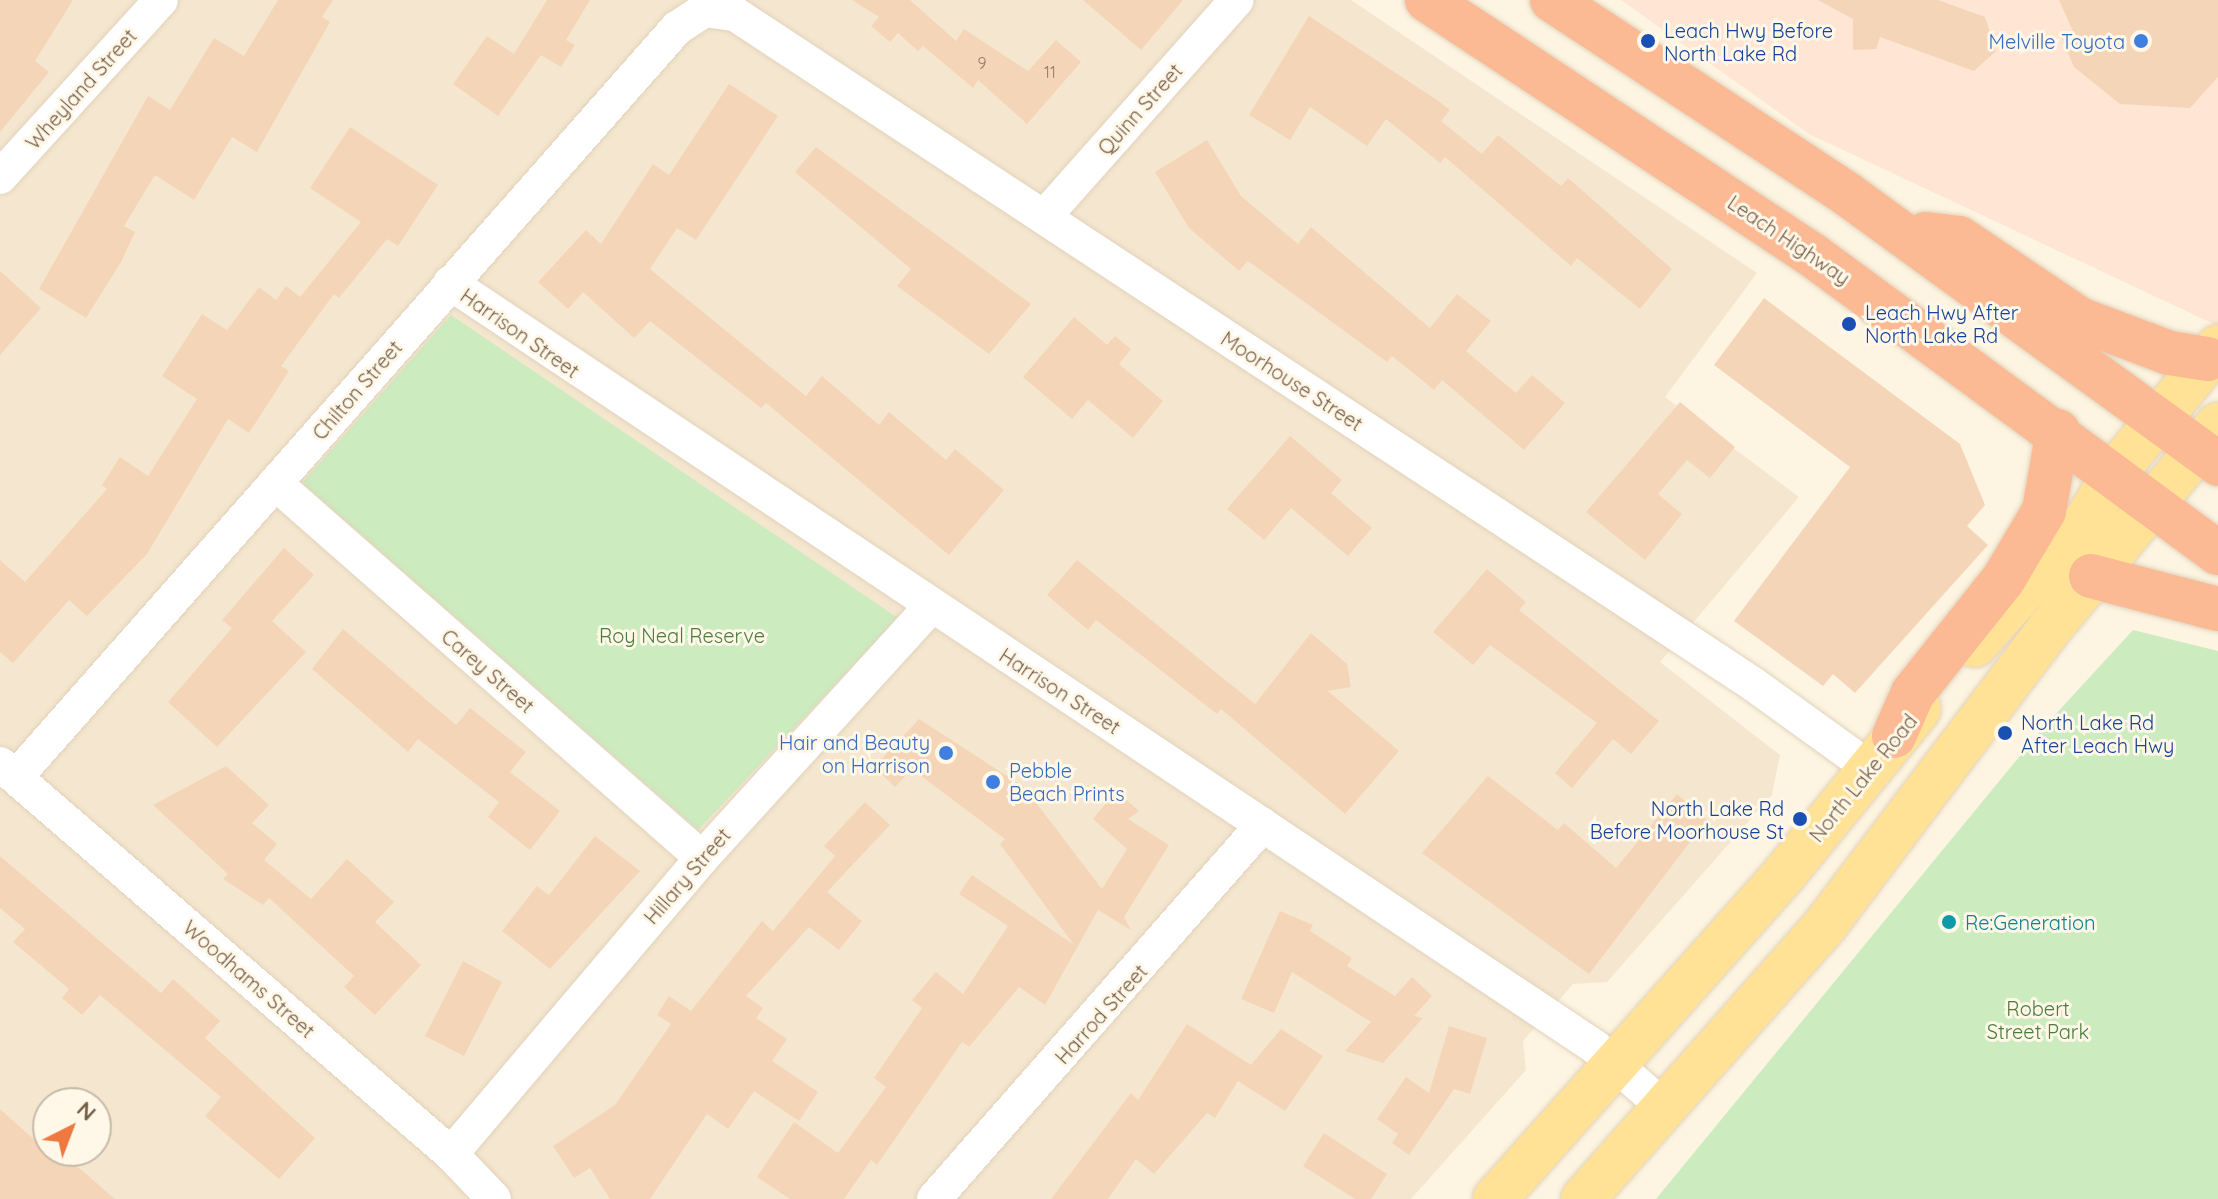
<!DOCTYPE html>
<style>
body{margin:0}
#map{position:relative;width:2218px;height:1199px;overflow:hidden;background:#fdf5e1;font-family:Quicksand,sans-serif}
div>[style]{position:absolute}
[style*='--x']{left:calc(var(--x)*1px);top:calc(var(--y)*1px);width:calc(var(--w)*1px);rotate:calc(var(--a)*1deg)}
.residential>*{inset:0;background:#f5e7cf}
.commercial>*{inset:0;background:#fee5d4}
.green>*{inset:0;background:#ccebbf}
.building>*{inset:0;background:#f4d5b7}
.roads{filter:drop-shadow(0 0 2px #e2d2bc) drop-shadow(0 0 2px #e2d2bc)}
.minor>*{height:34px;margin:-17px;padding:0 17px;transform-origin:17px;border-radius:17px;background:#fff}
.major>*{height:44px;margin:-22px;padding:0 22px;transform-origin:22px;border-radius:22px;background:#ffe296}
.highway>*{height:44px;margin:-22px;padding:0 22px;transform-origin:22px;border-radius:22px;background:#fbb994}
.dots>*{width:22px;height:22px;translate:-50% -50%;box-sizing:border-box;border:4px solid #fff8e8;border-radius:50%}
span{translate:-50% -50%;white-space:nowrap;text-align:center;line-height:1.15;-webkit-text-stroke:6px #fff8e8;paint-order:stroke}
.number-label{font-size:16px;color:#957a63}
.number-label span{-webkit-text-stroke-width:0}
.transit-label{font-size:20px;color:#164399}
.left{translate:0 -50%;text-align:left}
.right{translate:-100% -50%;text-align:right}
.shop-label{font-size:20px;color:#366cbe}
.street-label{font-size:20px;color:#755c47}
.park-label{font-size:20px;color:#4b7c3e}
.culture-label{font-size:20px;color:#0d838f}
.north{position:absolute;left:32px;top:1087px;width:80px;height:80px;box-sizing:border-box;background:#fff8e8;border:2px solid #c8baa8;border-radius:50%;rotate:42deg;font-size:22px;font-weight:700;line-height:32px;text-align:center;color:#755c47}
.north::after{content:'';display:block;margin:auto;width:28px;height:36px;background:#ed7840;clip-path:polygon(50% 0,100% 100%,50% 72%,0 100%)}
</style>
<div id="map">
<div class="residential">
<div style="clip-path:polygon(evenodd,0 0,1351px 0,1757px 273px,1665px 397px,1799px 497px,1660px 662px,1780px 755px,1772px 795px,1607px 982px,1573px 984px,1523px 1041px,1526px 1070px,1411px 1199px,0 1199px,0 0,48px 1103px,96px 1103px,96px 1151px,48px 1151px,48px 1103px)"></div>
</div>
<div class="commercial">
<div style="clip-path:polygon(1621px 0,2218px 0,2218px 326px,1809px 134px)"></div>
</div>
<div class="green">
<div style="clip-path:polygon(451px 315px,898px 618px,698px 830px,302px 483px)"></div>
<div style="clip-path:polygon(2133px 630px,2218px 651px,2218px 1199px,1656px 1199px,2042px 729px)"></div>
</div>
<div class="building">
<div style="clip-path:polygon(0 0,73px 0,35px 61px,49px 72px,0 132px)"></div>
<div style="clip-path:polygon(278px 0,333px 0,322px 17px,330px 22px,257px 152px,232px 137px,194px 200px,155px 175px,124px 226px,135px 232px,121px 262px,86px 318px,39px 289px,148px 96px,170px 110px,214px 38px,244px 56px)"></div>
<div style="clip-path:polygon(547px 0,590px 0,566px 40px,575px 45px,561px 67px,541px 55px,498px 116px,453px 84px,487px 36px,514px 54px)"></div>
<div style="clip-path:polygon(852px 0,910px 0,956px 41px,964px 29px,1028px 71px,1056px 40px,1081px 62px,1027px 124px,978px 80px,973px 88px,923px 46px,918px 51px,898px 33px,890px 42px,871px 26px,879px 17px)"></div>
<div style="clip-path:polygon(1083px 0,1183px 0,1141px 50px)"></div>
<div style="clip-path:polygon(1818px 0,1938px 0,1985px 17px,1996px 51px,1974px 71px,1880px 37px,1876px 49px,1853px 50px,1853px 19px)"></div>
<div style="clip-path:polygon(2059px 0,2218px 0,2218px 77px,2190px 108px,2120px 104px,2074px 67px,2060px 35px,2075px 36px)"></div>
<div style="clip-path:polygon(1309px 16px,1437px 100px,1450px 110px,1441px 121px,1482px 154px,1498px 135px,1561px 186px,1568px 178px,1672px 269px,1640px 309px,1577px 258px,1571px 266px,1445px 157px,1440px 163px,1386px 119px,1367px 146px,1310px 107px,1290px 140px,1249px 115px)"></div>
<div style="clip-path:polygon(729px 84px,778px 116px,696px 240px,677px 228px,650px 269px,806px 396px,822px 376px,879px 425px,889px 412px,946px 460px,955px 449px,1004px 490px,949px 555px,766px 403px,761px 408px,650px 321px,634px 338px,583px 292px,568px 309px,538px 282px,586px 230px,601px 244px,653px 164px,669px 175px)"></div>
<div style="clip-path:polygon(350px 127px,438px 185px,398px 246px,387px 239px,339px 298px,334px 294px,281px 366px,289px 371px,249px 433px,228px 419px,147px 554px,87px 616px,69px 600px,13px 663px,0 652px,0 560px,25px 582px,107px 489px,102px 485px,120px 457px,148px 476px,197px 399px,162px 376px,202px 314px,227px 330px,259px 287px,276px 300px,286px 286px,300px 297px,361px 222px,310px 188px)"></div>
<div style="clip-path:polygon(1207px 140px,1241px 196px,1298px 244px,1311px 227px,1430px 328px,1457px 294px,1491px 321px,1466px 351px,1516px 393px,1532px 375px,1565px 403px,1524px 450px,1442px 380px,1434px 390px,1392px 356px,1387px 362px,1248px 261px,1239px 271px,1189px 228px,1155px 172px)"></div>
<div style="clip-path:polygon(816px 147px,1031px 304px,989px 354px,897px 286px,911px 269px,795px 172px)"></div>
<div style="clip-path:polygon(0 271px,41px 308px,0 355px)"></div>
<div style="clip-path:polygon(1764px 298px,1960px 444px,1985px 505px,1967px 526px,1988px 545px,1855px 693px,1833px 674px,1823px 686px,1734px 621px,1850px 467px,1714px 365px)"></div>
<div style="clip-path:polygon(1074px 317px,1107px 345px,1115px 336px,1131px 349px,1119px 364px,1163px 401px,1133px 438px,1088px 400px,1072px 419px,1023px 377px)"></div>
<div style="clip-path:polygon(1680px 402px,1735px 447px,1710px 478px,1687px 460px,1658px 494px,1682px 514px,1645px 560px,1586px 512px)"></div>
<div style="clip-path:polygon(1290px 436px,1342px 480px,1331px 493px,1372px 528px,1348px 556px,1291px 508px,1264px 540px,1227px 509px)"></div>
<div style="clip-path:polygon(284px 548px,314px 575px,272px 621px,306px 652px,217px 747px,168px 702px,232px 628px,222px 620px)"></div>
<div style="clip-path:polygon(1077px 560px,1255px 704px,1311px 633px,1347px 664px,1351px 687px,1328px 691px,1399px 751px,1345px 814px,1221px 709px,1217px 714px,1096px 620px,1088px 630px,1047px 595px)"></div>
<div style="clip-path:polygon(1487px 569px,1526px 602px,1519px 610px,1659px 721px,1631px 754px,1613px 739px,1572px 788px,1555px 773px,1597px 723px,1490px 645px,1473px 665px,1433px 632px)"></div>
<div style="clip-path:polygon(343px 629px,456px 725px,470px 708px,526px 752px,510px 772px,560px 811px,530px 850px,488px 817px,499px 802px,418px 739px,408px 752px,312px 669px)"></div>
<div style="clip-path:polygon(919px 719px,1024px 787px,1102px 889px,1127px 849px,1093px 819px,1116px 791px,1139px 811px,1128px 819px,1169px 845px,1124px 917px,1131px 930px,1098px 910px,1045px 1005px,1019px 987px,969px 1047px,962px 1042px,877px 1165px,871px 1160px,844px 1199px,790px 1199px,757px 1177px,794px 1122px,838px 1153px,886px 1087px,874px 1078px,922px 1008px,912px 1000px,936px 972px,963px 994px,1008px 926px,959px 894px,972px 875px,1074px 945px,1000px 844px,1005px 839px,912px 769px,895px 787px,874px 767px)"></div>
<div style="clip-path:polygon(226px 766px,269px 805px,252px 823px,277px 844px,264px 860px,311px 899px,347px 859px,394px 902px,375px 922px,421px 965px,375px 1015px,344px 987px,354px 976px,269px 898px,263px 905px,223px 879px,228px 874px,153px 805px)"></div>
<div style="clip-path:polygon(1488px 776px,1558px 830px,1564px 823px,1616px 868px,1677px 794px,1707px 820px,1589px 974px,1422px 853px)"></div>
<div style="clip-path:polygon(865px 802px,890px 825px,827px 892px,862px 921px,839px 950px,809px 927px,746px 996px,763px 1008px,756px 1018px,787px 1039px,772px 1061px,818px 1092px,799px 1121px,754px 1091px,728px 1129px,707px 1114px,650px 1199px,610px 1199px,590px 1168px,574px 1178px,553px 1146px,615px 1105px,671px 1024px,657px 1015px,669px 996px,691px 1011px,762px 921px,773px 931px,835px 856px,824px 846px)"></div>
<div style="clip-path:polygon(595px 836px,640px 871px,550px 969px,502px 931px,537px 886px,549px 895px)"></div>
<div style="clip-path:polygon(0 856px,161px 993px,173px 979px,220px 1021px,205px 1038px,315px 1138px,279px 1179px,205px 1116px,221px 1097px,100px 995px,82px 1015px,62px 998px,69px 989px,13px 942px,25px 929px,0 908px)"></div>
<div style="clip-path:polygon(1280px 911px,1313px 925px,1310px 931px,1352px 958px,1347px 966px,1395px 996px,1412px 977px,1432px 996px,1414px 1016px,1423px 1018px,1383px 1063px,1345px 1051px,1371px 1022px,1292px 972px,1274px 1013px,1241px 999px)"></div>
<div style="clip-path:polygon(463px 961px,502px 982px,464px 1056px,425px 1036px)"></div>
<div style="clip-path:polygon(1187px 1024px,1251px 1065px,1281px 1029px,1323px 1056px,1285px 1111px,1238px 1081px,1215px 1118px,1207px 1113px,1154px 1174px,1136px 1159px,1108px 1199px,1051px 1199px,1131px 1093px,1138px 1100px)"></div>
<div style="clip-path:polygon(1449px 1026px,1487px 1038px,1470px 1094px,1454px 1089px,1409px 1155px,1392px 1143px,1398px 1134px,1377px 1119px,1406px 1077px,1429px 1093px)"></div>
<div style="clip-path:polygon(0 1109px,47px 1151px,70px 1151px,82px 1162px,78px 1167px,115px 1199px,0 1199px)"></div>
<div style="clip-path:polygon(1324px 1133px,1387px 1174px,1371px 1199px,1355px 1199px,1303px 1166px)"></div>
</div>
<div class="roads">
<div class="minor">
<div style="--x:0;--y:177;--w:239;--a:-47.7"></div>
<div style="--x:1044;--y:217;--w:290;--a:-48.4"></div>
<div style="--x:450;--y:283;--w:1376;--a:33.71"></div>
<div style="--x:1595;--y:1047;--w:91;--a:41"></div>
<div style="--x:275;--y:483;--w:568;--a:41.29"></div>
<div style="--x:0;--y:764;--w:596;--a:40.85"></div>
<div style="--x:451;--y:1154;--w:62;--a:46.3"></div>
<div style="--x:16;--y:777;--w:999;--a:-48.57"></div>
<div style="--x:677;--y:28;--w:33;--a:-33"></div>
<div style="--x:705;--y:10;--w:30;--a:8"></div>
<div style="--x:735;--y:14;--w:1219;--a:33.35"></div>
<div style="--x:1753;--y:684;--w:145;--a:35.8"></div>
<div style="--x:451;--y:1154;--w:388;--a:-49.7"></div>
<div style="--x:702;--y:858;--w:341;--a:-47.7"></div>
<div style="--x:934;--y:1199;--w:498;--a:-48.7"></div>
</div>
<div class="major">
<div style="--x:1975;--y:645;--w:170;--a:-48.3"></div>
<div style="--x:2088;--y:518;--w:53;--a:-59.6"></div>
<div style="--x:2115;--y:472;--w:162;--a:-50.5"></div>
<div style="--x:1495;--y:1199;--w:438;--a:-48.3"></div>
<div style="--x:1786;--y:872;--w:210;--a:-50.8"></div>
<div style="--x:1583;--y:1199;--w:367;--a:-48.5"></div>
<div style="--x:1826;--y:924;--w:371;--a:-52.9"></div>
<div style="--x:2050;--y:628;--w:264;--a:-50.4"></div>
</div>
<div class="highway">
<div style="--x:1427;--y:0;--w:460;--a:33.5"></div>
<div style="--x:1811;--y:254;--w:505;--a:36.3"></div>
<div style="--x:1552;--y:0;--w:353;--a:33.3"></div>
<div style="--x:1847;--y:194;--w:459;--a:36"></div>
<div style="--x:1926;--y:234;--w:33;--a:7"></div>
<div style="--x:1959;--y:238;--w:145;--a:34"></div>
<div style="--x:2079;--y:319;--w:96;--a:20.7"></div>
<div style="--x:2169;--y:353;--w:39;--a:9"></div>
<div style="--x:2091;--y:576;--w:131;--a:14.6"></div>
<div style="--x:1894;--y:736;--w:47;--a:-66.2"></div>
<div style="--x:1913;--y:693;--w:144;--a:-51.5"></div>
<div style="--x:2003;--y:580;--w:80;--a:-59.3"></div>
<div style="--x:2044;--y:511;--w:81;--a:-80.1"></div>
</div>
</div>
<div class="dots">
<div style="left:1648px;top:41px;background:#1a4fb4"></div>
<div style="left:2141px;top:41px;background:#3f7fe0"></div>
<div style="left:1849px;top:324px;background:#1a4fb4"></div>
<div style="left:2005px;top:733px;background:#1a4fb4"></div>
<div style="left:946px;top:753px;background:#3f7fe0"></div>
<div style="left:993px;top:782px;background:#3f7fe0"></div>
<div style="left:1800px;top:819px;background:#1a4fb4"></div>
<div style="left:1949px;top:922px;background:#0f9aa8"></div>
</div>
<div class="number-label">
<span style="left:982px;top:63px">9</span>
<span style="left:1050px;top:72px">11</span>
</div>
<div class="transit-label">
<span class="left" style="left:1664px;top:42px">Leach Hwy Before<br>North Lake Rd</span>
<span class="left" style="left:1865px;top:324px">Leach Hwy After<br>North Lake Rd</span>
<span class="left" style="left:2021px;top:734px">North Lake Rd<br>After Leach Hwy</span>
<span class="right" style="left:1784px;top:820px">North Lake Rd<br>Before Moorhouse St</span>
</div>
<div class="shop-label">
<span class="right" style="left:2125px;top:41px">Melville Toyota</span>
<span class="right" style="left:930px;top:754px">Hair and Beauty<br>on Harrison</span>
<span class="left" style="left:1009px;top:782px">Pebble<br>Beach Prints</span>
</div>
<div class="street-label">
<span style="left:81px;top:89px;rotate:-48deg">Wheyland Street</span>
<span style="left:1140px;top:109px;rotate:-48deg">Quinn Street</span>
<span style="left:1789px;top:240px;rotate:34deg">Leach Highway</span>
<span style="left:520px;top:333px;rotate:35deg">Harrison Street</span>
<span style="left:1292px;top:381px;rotate:33deg">Moorhouse Street</span>
<span style="left:357px;top:390px;rotate:-49deg">Chilton Street</span>
<span style="left:488px;top:671px;rotate:41deg">Carey Street</span>
<span style="left:1060px;top:691px;rotate:33deg">Harrison Street</span>
<span style="left:1863px;top:778px;rotate:-51deg">North Lake Road</span>
<span style="left:687px;top:876px;rotate:-49deg">Hillary Street</span>
<span style="left:249px;top:979px;rotate:41deg">Woodhams Street</span>
<span style="left:1101px;top:1014px;rotate:-48deg">Harrod Street</span>
</div>
<div class="park-label">
<span style="left:682px;top:635px">Roy Neal Reserve</span>
<span style="left:2038px;top:1020px">Robert<br>Street Park</span>
</div>
<div class="culture-label">
<span class="left" style="left:1965px;top:922px">Re:Generation</span>
</div>
<div class="north">N</div>
</div>
